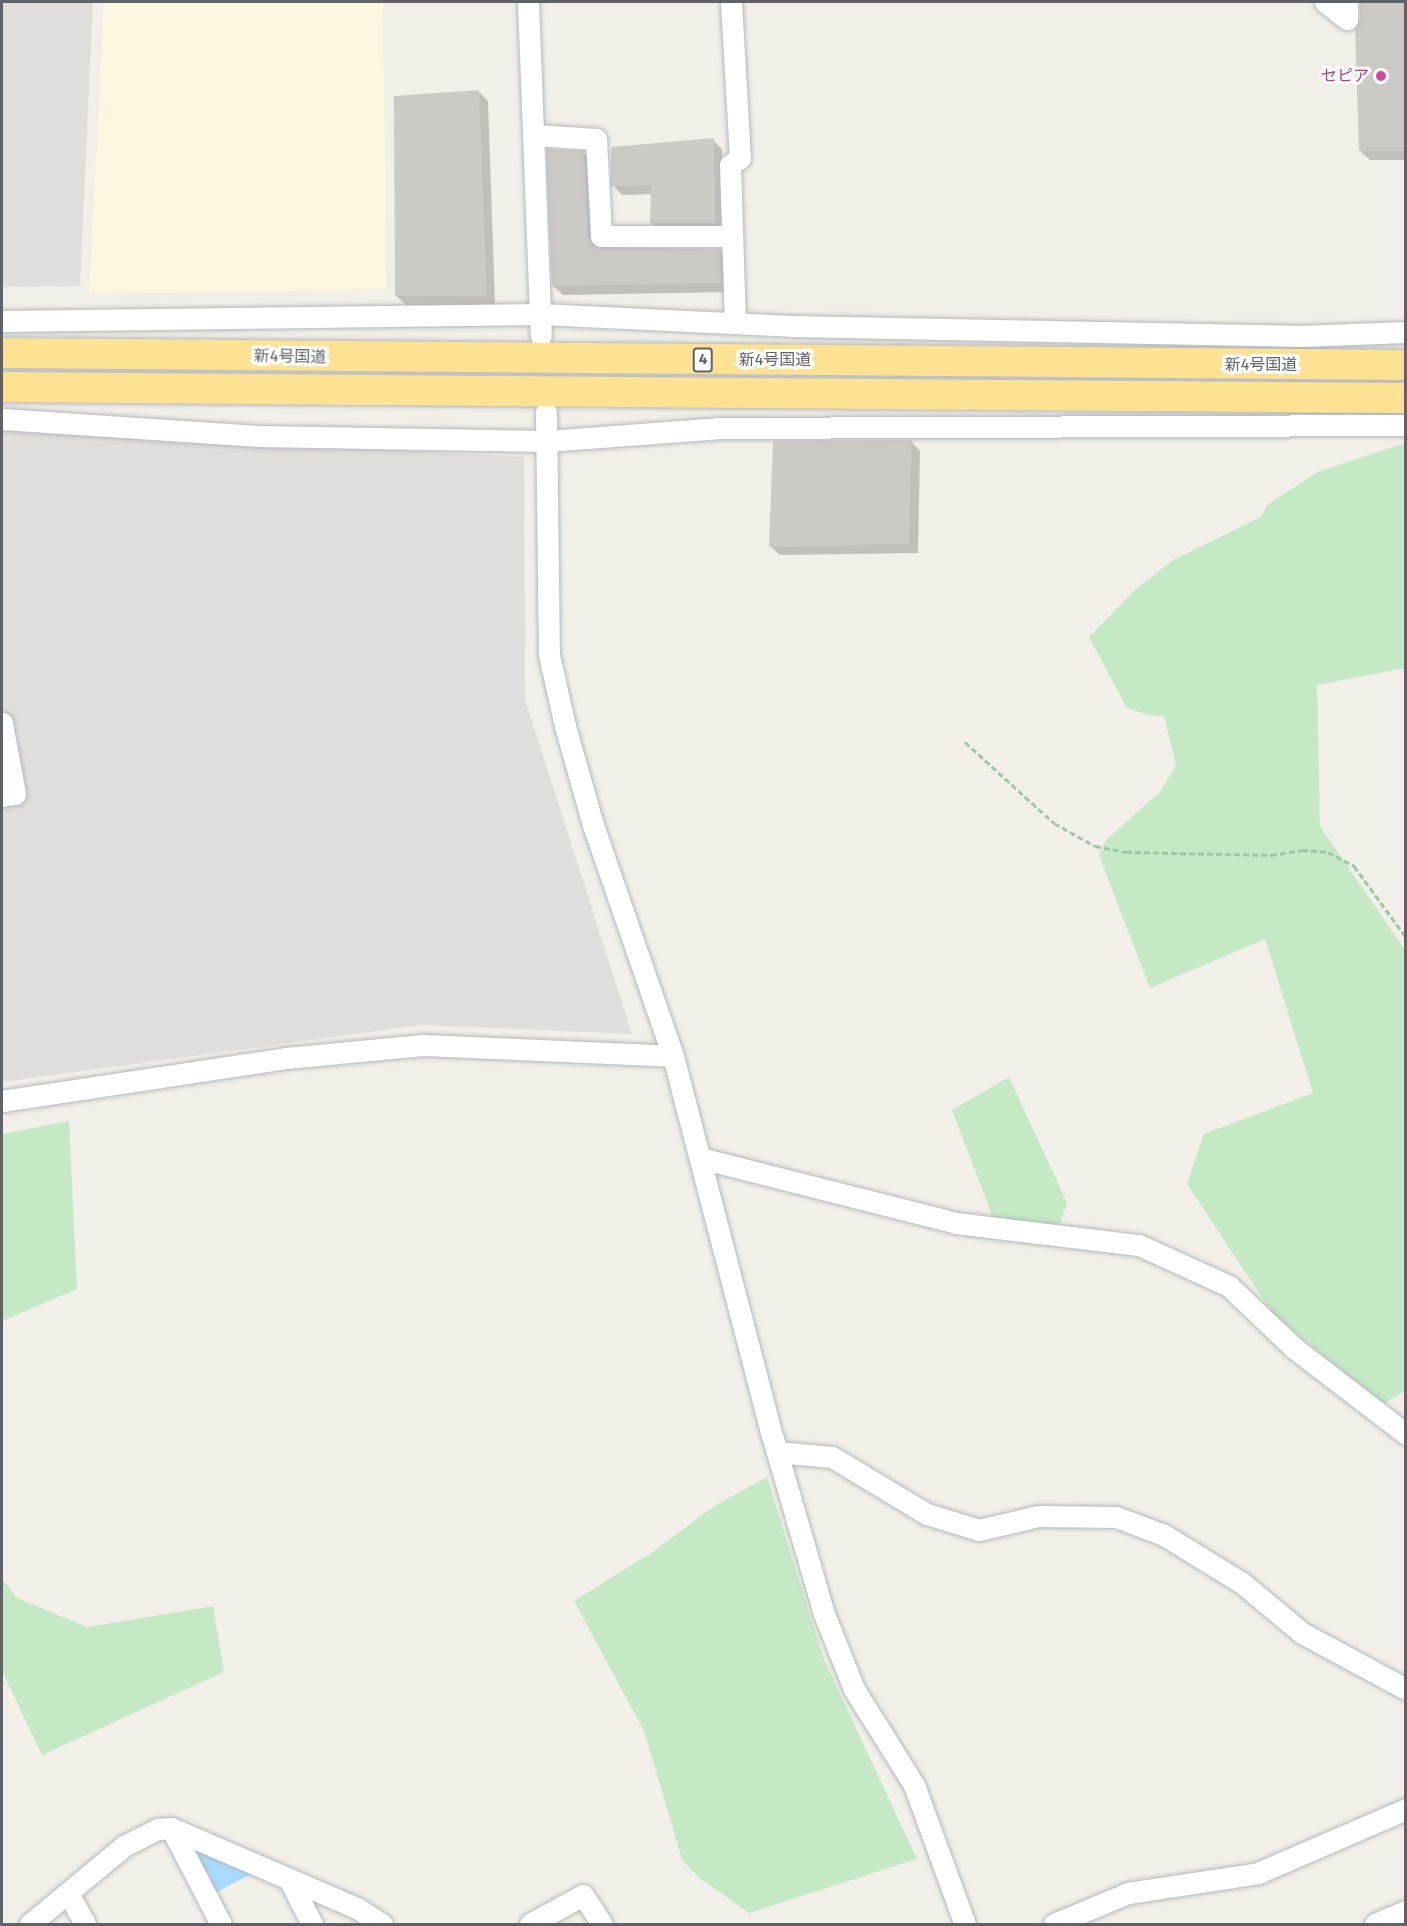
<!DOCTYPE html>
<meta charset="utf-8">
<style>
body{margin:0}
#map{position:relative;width:1407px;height:1926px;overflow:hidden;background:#f1efe8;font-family:"Fira Sans","Noto Sans JP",sans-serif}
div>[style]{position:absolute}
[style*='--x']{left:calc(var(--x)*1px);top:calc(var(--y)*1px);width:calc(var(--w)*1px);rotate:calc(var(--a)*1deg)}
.commercial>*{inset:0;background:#fef7e0}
.industrial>*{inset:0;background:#e0deda}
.green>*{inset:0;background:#c5e8c5}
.water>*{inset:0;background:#aadaff}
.shadow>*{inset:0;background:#0003}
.building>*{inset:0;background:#cccac5}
.path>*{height:3px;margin-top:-1.5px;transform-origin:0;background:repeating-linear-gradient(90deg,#9cc7a9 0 6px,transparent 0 9px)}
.roads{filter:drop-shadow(0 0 2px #b5b8bc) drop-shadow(0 0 2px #b5b8bc)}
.minor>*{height:21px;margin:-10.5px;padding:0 10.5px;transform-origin:10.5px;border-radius:10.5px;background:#fff}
.highway>*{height:30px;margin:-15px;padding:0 15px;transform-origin:15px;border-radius:15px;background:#fde293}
.dots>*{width:16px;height:16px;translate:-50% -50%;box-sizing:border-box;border:3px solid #fff;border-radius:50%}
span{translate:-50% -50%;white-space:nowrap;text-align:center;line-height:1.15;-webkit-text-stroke:6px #fff;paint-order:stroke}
.shield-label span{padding:2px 4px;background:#fff;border:2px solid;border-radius:4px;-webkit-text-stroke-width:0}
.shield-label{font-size:15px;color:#5f6368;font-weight:700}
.hotel-label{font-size:16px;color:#b23c85}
.right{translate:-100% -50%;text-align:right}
.street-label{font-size:16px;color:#5f6368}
.frame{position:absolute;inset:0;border:3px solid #5f6368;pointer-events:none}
</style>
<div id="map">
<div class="commercial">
<div style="clip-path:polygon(104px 2px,383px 2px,386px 289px,89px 294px)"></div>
</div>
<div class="industrial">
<div style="clip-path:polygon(2px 2px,93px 2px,80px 286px,2px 287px)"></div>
<div style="clip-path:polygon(2px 430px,524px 457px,525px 699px,632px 1034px,421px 1025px,2px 1082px)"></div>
</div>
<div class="green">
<div style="clip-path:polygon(1405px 443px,1405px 668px,1317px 685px,1320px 826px,1405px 950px,1405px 1391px,1383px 1404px,1273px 1314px,1187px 1184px,1204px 1134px,1313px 1093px,1265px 939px,1150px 988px,1099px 855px,1106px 840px,1161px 791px,1176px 765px,1164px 716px,1148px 715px,1127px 708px,1089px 637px,1136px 589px,1173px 560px,1261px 517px,1268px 504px,1318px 472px)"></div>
<div style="clip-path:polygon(1009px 1077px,1067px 1203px,1056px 1236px,997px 1228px,952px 1110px)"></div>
<div style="clip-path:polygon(69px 1121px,77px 1289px,2px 1321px,2px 1134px)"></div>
<div style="clip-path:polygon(767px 1477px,823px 1657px,917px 1859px,749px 1913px,698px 1877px,682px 1859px,644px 1731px,574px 1601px,651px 1553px,716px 1505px)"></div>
<div style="clip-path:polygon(2px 1579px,17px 1598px,87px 1627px,213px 1606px,224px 1672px,42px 1755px,2px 1671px)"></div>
</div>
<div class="water">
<div style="clip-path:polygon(171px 1828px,263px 1868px,207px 1897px)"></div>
</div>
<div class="shadow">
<div style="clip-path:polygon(1361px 2px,1406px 2px,1406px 160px,1370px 160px,1360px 151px)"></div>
<div style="clip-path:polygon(479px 92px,488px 101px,495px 305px,406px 305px,396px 296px)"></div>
<div style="clip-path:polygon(713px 140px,722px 149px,724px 232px,661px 232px,651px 223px,652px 194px,622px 195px,613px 185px)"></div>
<div style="clip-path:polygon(583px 152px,593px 162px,597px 248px,719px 250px,729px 260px,730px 292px,563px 295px,553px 286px)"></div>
<div style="clip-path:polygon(911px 441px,920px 451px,918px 553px,780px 555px,770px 546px)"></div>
</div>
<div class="building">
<div style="clip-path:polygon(1360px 2px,1406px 2px,1406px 151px,1359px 151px,1355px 28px,1360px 20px)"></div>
<div style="clip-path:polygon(479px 90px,487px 296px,395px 296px,394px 96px)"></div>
<div style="clip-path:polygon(714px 138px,715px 223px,650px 223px,651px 185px,611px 186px,611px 147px)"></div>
<div style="clip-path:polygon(546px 149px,584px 151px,588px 237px,594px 247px,720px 249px,721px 283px,552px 286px)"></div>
<div style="clip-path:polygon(912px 440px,909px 544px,769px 547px,773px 441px)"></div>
</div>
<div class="path">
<div style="--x:965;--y:742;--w:120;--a:42.3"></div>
<div style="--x:1054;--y:823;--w:47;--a:29.3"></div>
<div style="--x:1095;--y:846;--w:32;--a:11"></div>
<div style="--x:1126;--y:852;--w:145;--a:1.2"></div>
<div style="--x:1271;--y:855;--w:31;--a:-9"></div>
<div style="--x:1302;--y:850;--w:26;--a:4"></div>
<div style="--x:1328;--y:852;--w:30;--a:28"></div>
<div style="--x:1354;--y:866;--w:88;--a:53.8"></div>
</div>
<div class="roads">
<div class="minor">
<div style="--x:528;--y:2;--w:334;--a:87.8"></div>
<div style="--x:731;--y:2;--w:156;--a:86.7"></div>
<div style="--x:740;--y:158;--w:12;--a:145"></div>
<div style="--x:730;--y:165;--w:158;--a:88.2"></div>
<div style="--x:1325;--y:2;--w:28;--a:38"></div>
<div style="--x:1347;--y:19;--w:17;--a:-90"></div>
<div style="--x:535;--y:135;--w:61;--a:3.8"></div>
<div style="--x:596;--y:139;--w:97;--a:87"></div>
<div style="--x:601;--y:236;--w:131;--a:0"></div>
<div style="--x:2;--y:321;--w:538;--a:-0.75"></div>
<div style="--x:540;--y:314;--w:252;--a:2.7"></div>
<div style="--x:792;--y:326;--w:508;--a:1.13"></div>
<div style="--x:1300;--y:336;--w:106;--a:-2.2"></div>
<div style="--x:546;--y:412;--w:243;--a:89.3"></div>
<div style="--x:549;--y:655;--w:73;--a:77.3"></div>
<div style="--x:565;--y:726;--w:103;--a:74.2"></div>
<div style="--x:593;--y:825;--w:244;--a:70.9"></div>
<div style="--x:673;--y:1056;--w:392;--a:75.4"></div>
<div style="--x:772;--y:1435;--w:186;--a:73.8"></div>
<div style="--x:824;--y:1614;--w:81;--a:68.2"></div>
<div style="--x:854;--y:1689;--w:113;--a:58"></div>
<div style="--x:914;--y:1785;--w:148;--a:69.9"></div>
<div style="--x:2;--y:419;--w:257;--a:3.8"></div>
<div style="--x:258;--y:436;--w:289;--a:1"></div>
<div style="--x:547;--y:441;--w:171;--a:-4.3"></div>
<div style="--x:718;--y:428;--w:688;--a:-0.25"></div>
<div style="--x:2;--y:723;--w:72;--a:79.6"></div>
<div style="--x:15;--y:794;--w:13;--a:171"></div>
<div style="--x:2;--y:1101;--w:287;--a:-8.6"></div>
<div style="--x:286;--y:1058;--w:138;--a:-5.4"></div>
<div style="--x:423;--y:1045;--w:250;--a:2.5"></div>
<div style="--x:700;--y:1158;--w:264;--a:14.2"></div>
<div style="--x:956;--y:1223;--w:184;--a:6.9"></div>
<div style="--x:1139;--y:1245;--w:99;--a:24.5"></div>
<div style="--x:1229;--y:1286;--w:90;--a:43.6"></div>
<div style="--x:1294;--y:1348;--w:141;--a:37.5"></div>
<div style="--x:777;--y:1452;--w:55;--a:5.2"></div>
<div style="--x:832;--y:1457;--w:111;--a:31"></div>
<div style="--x:927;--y:1514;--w:54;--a:17.1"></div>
<div style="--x:979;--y:1530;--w:61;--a:-13.3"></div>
<div style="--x:1038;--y:1516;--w:78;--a:0.7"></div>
<div style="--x:1116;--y:1517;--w:51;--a:20.6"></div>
<div style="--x:1164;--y:1535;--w:92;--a:31.6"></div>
<div style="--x:1242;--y:1583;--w:78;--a:39.8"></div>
<div style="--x:1302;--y:1633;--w:118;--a:28.3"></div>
<div style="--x:171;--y:1828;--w:108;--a:62.5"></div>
<div style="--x:289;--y:1879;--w:51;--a:62.9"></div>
<div style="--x:68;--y:1893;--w:35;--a:61"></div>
<div style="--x:30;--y:1924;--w:122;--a:-39.7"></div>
<div style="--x:124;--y:1846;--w:38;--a:-27"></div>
<div style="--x:158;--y:1829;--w:13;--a:-4"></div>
<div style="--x:171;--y:1828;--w:202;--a:23.3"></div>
<div style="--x:357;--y:1908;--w:30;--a:33"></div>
<div style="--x:530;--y:1924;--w:60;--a:-28.7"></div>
<div style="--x:583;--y:1895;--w:35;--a:57"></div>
<div style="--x:1054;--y:1924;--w:80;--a:-22.7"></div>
<div style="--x:1128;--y:1893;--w:132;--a:-8.7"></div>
<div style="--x:1258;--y:1873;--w:161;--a:-23.4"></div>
<div style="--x:1375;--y:1924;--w:34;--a:-23"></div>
</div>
<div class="highway">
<div style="--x:2;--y:353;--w:1404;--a:0.49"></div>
<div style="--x:2;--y:387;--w:1404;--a:0.45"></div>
</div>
</div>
<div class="dots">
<div style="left:1381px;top:76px;background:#d1479c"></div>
</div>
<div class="shield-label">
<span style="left:703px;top:360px">4</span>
</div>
<div class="hotel-label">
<span class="right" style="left:1369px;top:76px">セピア</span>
</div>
<div class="street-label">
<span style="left:290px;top:357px;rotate:1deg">新4号国道</span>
<span style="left:775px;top:360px">新4号国道</span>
<span style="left:1261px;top:365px">新4号国道</span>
</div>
<div class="frame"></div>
</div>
